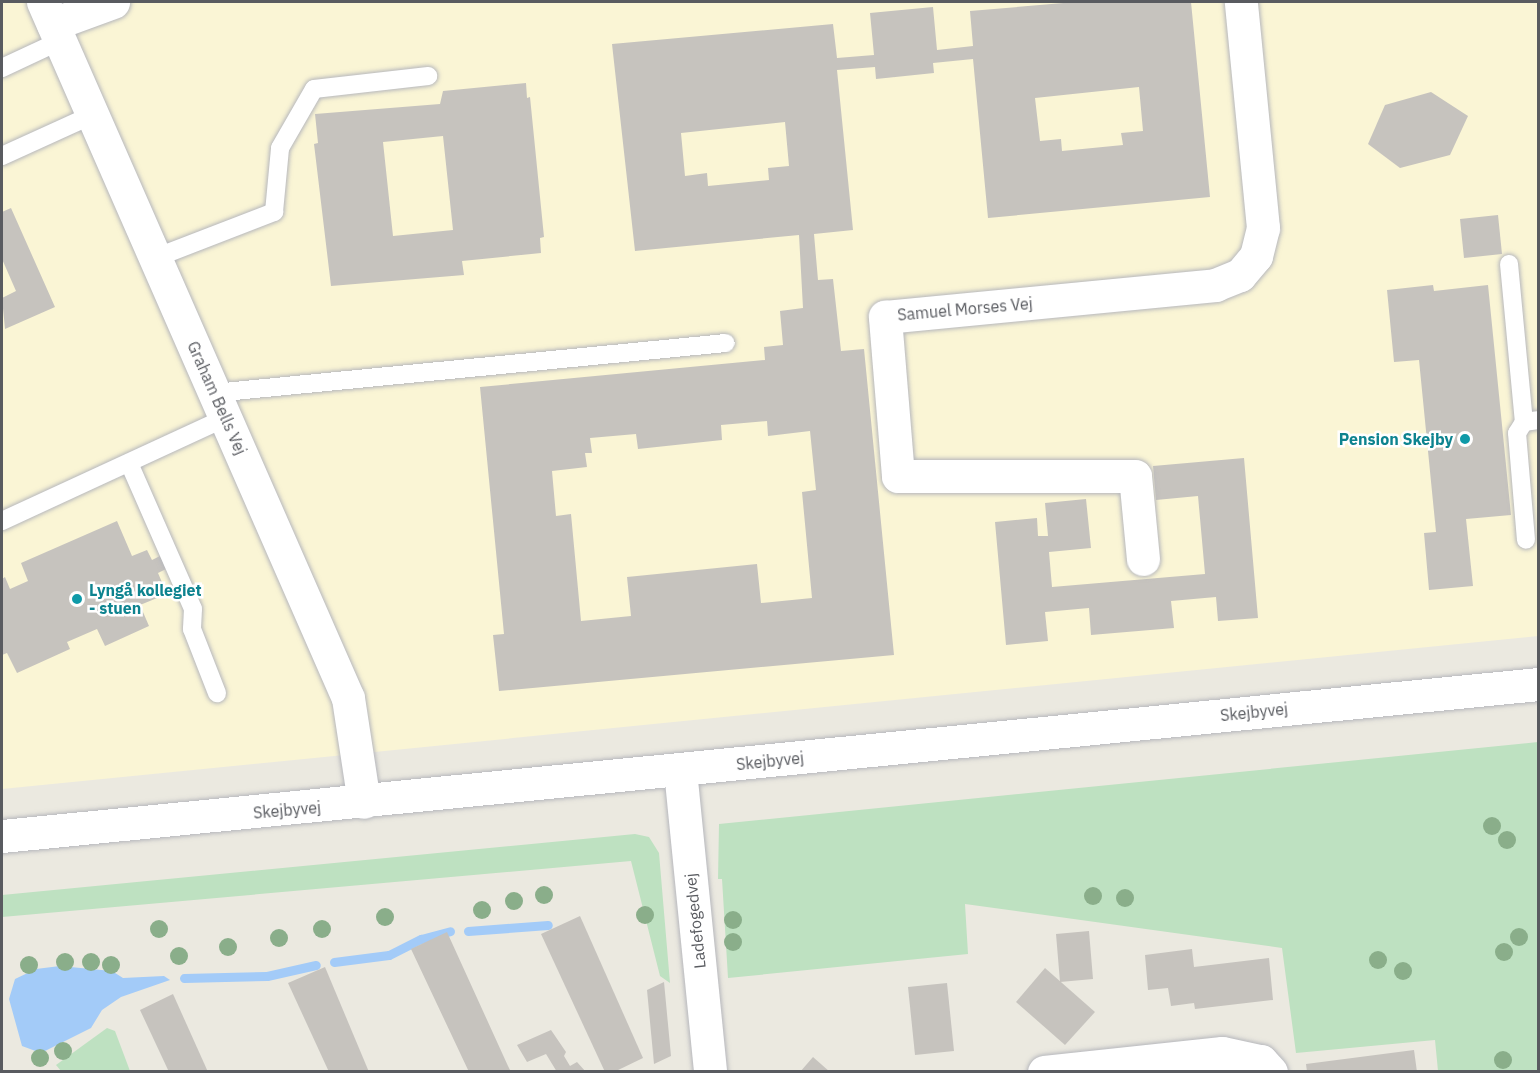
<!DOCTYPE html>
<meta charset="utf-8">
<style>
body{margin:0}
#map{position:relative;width:1540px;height:1073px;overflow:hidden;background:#ebe9e0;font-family:"IBM Plex Sans",sans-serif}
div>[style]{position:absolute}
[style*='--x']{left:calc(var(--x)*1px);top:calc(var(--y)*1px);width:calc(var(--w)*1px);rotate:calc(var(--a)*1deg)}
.commercial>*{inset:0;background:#faf5d5}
.green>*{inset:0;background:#bee1c1}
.water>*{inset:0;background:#a3cbf8}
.stream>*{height:9px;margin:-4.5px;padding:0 4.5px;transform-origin:4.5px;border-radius:4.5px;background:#a3cbf8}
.building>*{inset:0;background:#c6c3be}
.roads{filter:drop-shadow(0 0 2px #b6b7bc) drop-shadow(0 0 2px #b6b7bc)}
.service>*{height:18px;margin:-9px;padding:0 9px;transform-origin:9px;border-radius:9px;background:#fff}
.minor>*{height:33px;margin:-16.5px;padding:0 16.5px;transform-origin:16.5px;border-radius:16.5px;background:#fff}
.tertiary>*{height:33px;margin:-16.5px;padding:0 16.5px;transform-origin:16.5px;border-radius:16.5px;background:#fff}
.trees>*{width:18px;height:18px;margin:-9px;border-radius:50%;background:#8aae8a}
.dots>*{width:16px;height:16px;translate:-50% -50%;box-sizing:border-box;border:3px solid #fff;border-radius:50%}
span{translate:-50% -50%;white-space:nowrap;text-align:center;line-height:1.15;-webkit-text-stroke:5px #fff;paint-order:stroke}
.street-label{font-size:16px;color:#595b60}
.culture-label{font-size:16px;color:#0d838f;font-weight:700}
.right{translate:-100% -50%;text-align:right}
.left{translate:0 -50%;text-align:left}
.frame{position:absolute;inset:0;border:3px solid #595b60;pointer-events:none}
</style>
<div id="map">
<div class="commercial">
<div style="clip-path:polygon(2px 2px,1538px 2px,1538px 636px,2px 789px)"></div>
</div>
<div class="green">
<div style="clip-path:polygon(1538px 742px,1538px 1071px,1438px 1071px,1435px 1040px,1296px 1053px,1282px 948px,965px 904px,968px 954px,728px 978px,722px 879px,718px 879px,719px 824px)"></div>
<div style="clip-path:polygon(635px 834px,649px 837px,659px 853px,670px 983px,660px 976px,631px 861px,2px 917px,2px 895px)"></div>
<div style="clip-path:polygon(107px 1028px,115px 1031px,130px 1071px,61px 1071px,56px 1065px)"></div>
</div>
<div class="water">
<div style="clip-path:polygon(60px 966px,112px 971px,123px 978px,164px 976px,170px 980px,121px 997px,102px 1010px,91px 1028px,41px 1053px,22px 1046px,9px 999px,15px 979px,36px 969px)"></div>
</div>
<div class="stream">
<div style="--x:468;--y:931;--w:80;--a:-4.3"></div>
<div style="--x:334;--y:962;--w:55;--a:-7.3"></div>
<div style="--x:389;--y:955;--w:36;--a:-27"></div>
<div style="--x:421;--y:939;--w:30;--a:-15"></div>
<div style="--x:184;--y:978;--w:83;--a:-1.4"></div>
<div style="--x:267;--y:976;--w:50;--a:-12.7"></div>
</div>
<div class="building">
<div style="clip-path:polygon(evenodd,1075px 2px,1191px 2px,1210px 197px,988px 218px,973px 59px,933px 63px,934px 73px,876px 79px,875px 67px,837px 70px,853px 230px,814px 234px,818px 280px,833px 279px,841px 351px,864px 349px,894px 655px,499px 691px,493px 635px,504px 634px,480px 387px,765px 360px,764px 347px,783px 345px,780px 311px,803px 308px,799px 235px,635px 251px,612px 44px,833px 24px,837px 58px,874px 55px,870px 13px,933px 7px,937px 50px,973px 46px,970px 11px,1075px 2px,1139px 87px,1143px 131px,1121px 133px,1123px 145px,1062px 151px,1061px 139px,1040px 141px,1035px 98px,1139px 87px,1075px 2px,785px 122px,789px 166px,768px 168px,769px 180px,708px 186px,707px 173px,685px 176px,681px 133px,785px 122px,1075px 2px,767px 421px,768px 436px,810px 431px,816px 490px,802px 492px,812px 598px,761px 603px,757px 564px,627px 577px,631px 616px,581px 621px,571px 514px,556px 516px,552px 471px,587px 467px,585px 453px,592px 453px,590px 438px,636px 434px,638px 449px,722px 440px,721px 425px,767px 421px)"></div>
<div style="clip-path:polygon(evenodd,526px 83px,527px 98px,530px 97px,544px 237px,540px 238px,541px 253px,462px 261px,464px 275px,331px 286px,314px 144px,318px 143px,315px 114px,440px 104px,443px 91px,526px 83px,443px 136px,453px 230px,393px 236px,383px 142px,443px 136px)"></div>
<div style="clip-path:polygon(1431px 92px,1468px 116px,1450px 155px,1400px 168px,1368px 144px,1385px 105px)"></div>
<div style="clip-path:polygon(11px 208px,55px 307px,5px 329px,2px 298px,16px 291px,2px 259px,2px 212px)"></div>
<div style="clip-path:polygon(1498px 215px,1502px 254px,1464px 258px,1460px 219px)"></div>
<div style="clip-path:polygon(1433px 285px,1434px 291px,1488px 285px,1511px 515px,1466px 519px,1473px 586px,1429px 590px,1424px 533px,1436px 532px,1419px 360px,1394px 362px,1387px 290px)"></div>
<div style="clip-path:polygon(1244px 458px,1258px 618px,1218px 621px,1216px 597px,1171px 601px,1174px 628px,1091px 635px,1089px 608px,1045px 612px,1048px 641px,1006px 645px,995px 522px,1037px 518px,1038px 536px,1048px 536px,1045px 503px,1086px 499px,1091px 548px,1049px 552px,1052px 587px,1205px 574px,1198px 496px,1156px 500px,1153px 466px)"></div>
<div style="clip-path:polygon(117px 521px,132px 556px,147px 550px,152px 560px,160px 556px,166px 569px,158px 573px,167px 594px,140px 605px,149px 626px,105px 646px,97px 629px,67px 642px,70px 649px,17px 673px,7px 653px,2px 655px,2px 579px,5px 577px,10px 589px,28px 581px,21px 563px)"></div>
<div style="clip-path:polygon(580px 916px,643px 1058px,614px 1072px,605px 1072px,541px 934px)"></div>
<div style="clip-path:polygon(1089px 931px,1093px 979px,1060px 982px,1056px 934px)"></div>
<div style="clip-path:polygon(447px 932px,508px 1066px,511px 1072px,469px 1072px,411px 949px)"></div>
<div style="clip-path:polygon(1192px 949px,1194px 967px,1269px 958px,1273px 1000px,1195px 1009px,1194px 1003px,1171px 1006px,1168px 988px,1148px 990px,1145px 955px)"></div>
<div style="clip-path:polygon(325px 967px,369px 1072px,329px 1072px,288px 983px)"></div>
<div style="clip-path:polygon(1045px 968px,1095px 1012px,1065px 1045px,1016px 1002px)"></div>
<div style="clip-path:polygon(664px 982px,671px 1056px,654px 1064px,647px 990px)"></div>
<div style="clip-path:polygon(947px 983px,954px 1051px,915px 1055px,908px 987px)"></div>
<div style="clip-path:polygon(173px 994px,208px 1072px,169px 1072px,140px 1010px)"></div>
<div style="clip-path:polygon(551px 1030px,566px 1052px,564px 1056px,570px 1066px,577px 1062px,586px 1072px,557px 1072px,546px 1054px,527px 1062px,517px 1045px)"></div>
<div style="clip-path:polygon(1414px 1050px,1417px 1072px,1307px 1072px,1306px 1064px)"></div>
<div style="clip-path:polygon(813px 1057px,830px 1072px,800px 1072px)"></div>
</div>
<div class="roads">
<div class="service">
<div style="--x:2;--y:68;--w:64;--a:-25"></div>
<div style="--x:2;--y:156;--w:99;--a:-24.5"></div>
<div style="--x:155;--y:258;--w:128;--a:-21.1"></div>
<div style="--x:274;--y:212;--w:64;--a:-84.6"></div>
<div style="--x:280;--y:148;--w:68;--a:-60"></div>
<div style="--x:314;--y:89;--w:115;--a:-6.5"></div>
<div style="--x:1509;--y:264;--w:159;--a:84.6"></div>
<div style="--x:1524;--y:422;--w:14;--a:-8"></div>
<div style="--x:214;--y:393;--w:514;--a:-5.58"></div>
<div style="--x:1524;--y:422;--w:13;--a:122"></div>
<div style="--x:1517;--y:433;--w:107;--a:85.2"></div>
<div style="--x:129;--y:463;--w:159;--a:66.3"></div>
<div style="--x:193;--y:609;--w:20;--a:93"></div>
<div style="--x:192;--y:629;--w:69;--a:68.7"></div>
<div style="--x:2;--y:521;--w:246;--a:-24.8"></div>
</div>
<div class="minor">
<div style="--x:43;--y:2;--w:760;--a:66.34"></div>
<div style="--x:348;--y:698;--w:105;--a:81.3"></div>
<div style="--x:53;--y:24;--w:64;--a:-20.1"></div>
<div style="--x:1143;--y:559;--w:83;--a:-95.5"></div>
<div style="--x:1135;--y:476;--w:237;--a:180"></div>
<div style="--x:898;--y:476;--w:160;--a:-94.7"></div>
<div style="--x:885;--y:317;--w:332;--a:-5.5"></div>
<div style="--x:1215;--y:285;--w:27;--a:-22"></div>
<div style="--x:1240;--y:275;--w:25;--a:-50"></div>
<div style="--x:1256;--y:256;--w:29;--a:-76"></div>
<div style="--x:1263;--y:228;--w:227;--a:-95.6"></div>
<div style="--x:680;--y:770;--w:303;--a:84.3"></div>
<div style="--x:1044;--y:1072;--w:179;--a:-6.1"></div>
<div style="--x:1222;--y:1053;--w:40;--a:12"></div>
<div style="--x:1261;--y:1061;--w:15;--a:48"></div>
</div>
<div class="tertiary">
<div style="--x:2;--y:836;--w:1544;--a:-5.65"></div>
</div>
</div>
<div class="trees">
<div style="left:1492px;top:826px"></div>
<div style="left:1507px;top:840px"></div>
<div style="left:544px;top:895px"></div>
<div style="left:1093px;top:896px"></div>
<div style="left:1125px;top:898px"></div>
<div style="left:514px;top:901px"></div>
<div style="left:482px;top:910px"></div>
<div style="left:645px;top:915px"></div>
<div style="left:385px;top:917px"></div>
<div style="left:733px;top:920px"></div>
<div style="left:159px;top:929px"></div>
<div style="left:322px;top:929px"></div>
<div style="left:1519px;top:937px"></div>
<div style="left:279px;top:938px"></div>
<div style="left:733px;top:942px"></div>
<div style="left:228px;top:947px"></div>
<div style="left:1504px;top:952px"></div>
<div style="left:179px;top:956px"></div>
<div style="left:1378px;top:960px"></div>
<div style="left:65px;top:962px"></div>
<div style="left:91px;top:962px"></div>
<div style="left:29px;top:965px"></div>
<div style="left:111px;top:965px"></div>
<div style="left:1403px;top:971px"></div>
<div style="left:63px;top:1051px"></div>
<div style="left:40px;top:1058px"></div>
<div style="left:1503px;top:1060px"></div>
</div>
<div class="dots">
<div style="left:1465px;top:439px;background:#0f9aa8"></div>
<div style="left:77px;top:599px;background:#0f9aa8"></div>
</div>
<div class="street-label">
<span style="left:965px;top:309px;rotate:-5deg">Samuel Morses Vej</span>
<span style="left:217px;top:398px;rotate:66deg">Graham Bells Vej</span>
<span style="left:1254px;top:712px;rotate:-6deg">Skejbyvej</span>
<span style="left:770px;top:761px;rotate:-6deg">Skejbyvej</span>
<span style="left:287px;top:810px;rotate:-5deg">Skejbyvej</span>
<span style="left:695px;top:921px;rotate:-96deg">Ladefogedvej</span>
</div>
<div class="culture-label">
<span class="right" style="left:1453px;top:439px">Pension Skejby</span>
<span class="left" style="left:89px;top:599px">Lyngå kollegiet<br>- stuen</span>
</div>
<div class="frame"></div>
</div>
